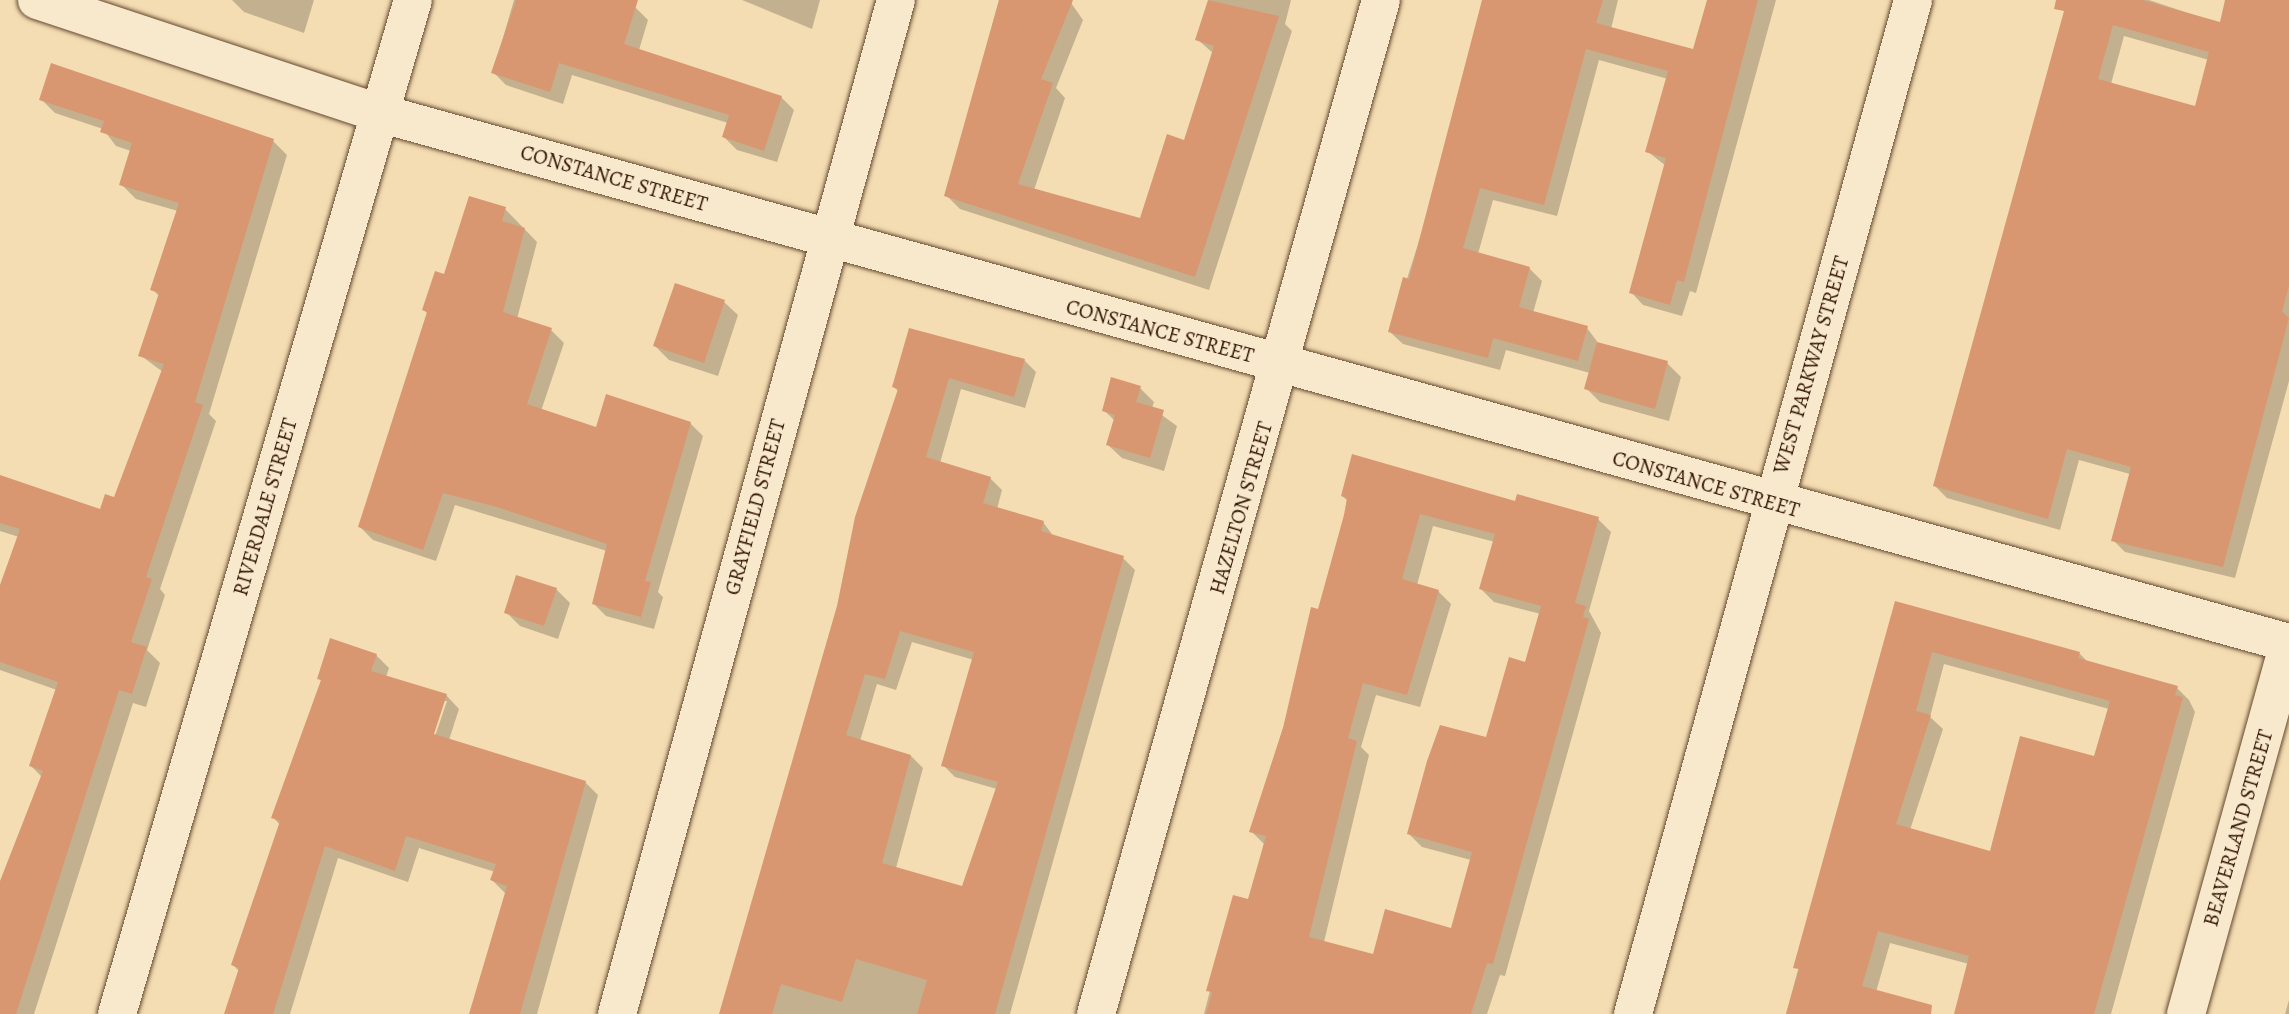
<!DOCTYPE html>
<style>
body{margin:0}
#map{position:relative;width:2289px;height:1014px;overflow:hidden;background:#f4ddb2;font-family:Alegreya,serif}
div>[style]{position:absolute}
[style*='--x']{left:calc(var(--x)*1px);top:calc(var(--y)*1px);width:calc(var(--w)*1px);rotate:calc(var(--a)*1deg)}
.shadow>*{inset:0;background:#0003}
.building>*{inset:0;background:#d99771}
.roads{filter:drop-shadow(0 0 2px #644830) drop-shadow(0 0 2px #644830)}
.minor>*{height:38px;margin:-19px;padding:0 19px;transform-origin:19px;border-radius:19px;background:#f8e9cd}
span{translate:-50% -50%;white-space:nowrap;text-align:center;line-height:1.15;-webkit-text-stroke:6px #f8e9cd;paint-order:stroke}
.street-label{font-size:21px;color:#341604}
</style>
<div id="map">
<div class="shadow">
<div style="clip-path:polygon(232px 0,314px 0,304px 33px,244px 12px)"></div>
<div style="clip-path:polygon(514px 0,611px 0,635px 7px,648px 20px,639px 50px,781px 97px,794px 110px,777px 162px,737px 150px,724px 137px,728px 123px,572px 75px,563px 104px,506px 85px,493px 72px)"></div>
<div style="clip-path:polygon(742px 0,820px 0,812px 29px)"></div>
<div style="clip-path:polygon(999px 0,1069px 0,1083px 20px,1056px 88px,1065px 98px,1034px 190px,1141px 220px,1185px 142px,1214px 54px,1197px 39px,1209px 0,1291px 0,1285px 24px,1292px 31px,1209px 290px,960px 209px,946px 195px)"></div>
<div style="clip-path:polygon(1486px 0,1618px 0,1611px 29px,1695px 52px,1709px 0,1776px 0,1696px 293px,1690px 291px,1682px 316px,1643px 305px,1631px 292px,1666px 166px,1647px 151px,1668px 79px,1599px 60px,1557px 216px,1493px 200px,1478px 254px,1529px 268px,1542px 281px,1533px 313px,1587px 328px,1599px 344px,1667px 363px,1681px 377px,1669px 421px,1600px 402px,1586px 388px,1590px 373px,1506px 350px,1500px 370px,1403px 344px,1390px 332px,1442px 169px)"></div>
<div style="clip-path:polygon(evenodd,2074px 0,2149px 0,2221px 24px,2228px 0,2289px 0,2289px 381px,2235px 578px,2125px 552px,2113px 540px,2130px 474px,2079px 460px,2060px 530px,1947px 498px,1935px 486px,2074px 0,2124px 36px,2209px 60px,2197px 108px,2111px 84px,2124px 36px)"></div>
<div style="clip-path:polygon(41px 99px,273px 141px,287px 155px,209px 414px,216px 421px,160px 589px,165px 595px,147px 650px,160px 663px,146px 707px,133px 703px,34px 1014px,0 1014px,0 889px,42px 777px,31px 766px,57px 690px,0 670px,0 590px,19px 537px,0 531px,0 477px,101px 511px,115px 499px,163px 372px,140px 355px,160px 297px,152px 289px,178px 211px,136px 199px,121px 184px,131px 151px,116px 146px,103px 129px,55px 113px)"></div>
<div style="clip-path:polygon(505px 209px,537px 242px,517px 319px,551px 330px,564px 343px,541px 411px,597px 429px,690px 423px,703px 436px,658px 592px,663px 597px,654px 629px,606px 616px,593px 603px,607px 551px,455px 505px,436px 561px,373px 540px,360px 527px,428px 314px,424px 310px)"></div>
<div style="clip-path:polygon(724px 302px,738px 315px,718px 376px,669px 360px,655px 346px)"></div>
<div style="clip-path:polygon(evenodd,1024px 360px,1036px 372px,1025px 408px,961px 389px,940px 463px,990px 478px,1002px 490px,997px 509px,1043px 522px,1054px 537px,1123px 558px,1135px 570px,1010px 1014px,720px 1014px,899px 392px,894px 387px,1024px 360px,912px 642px,974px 660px,943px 765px,955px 777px,997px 789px,963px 889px,896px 868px,923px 768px,911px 756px,860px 741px,877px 684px,896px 690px,912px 642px)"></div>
<div style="clip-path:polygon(1140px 388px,1154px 402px,1152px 408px,1177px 426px,1164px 471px,1122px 458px,1108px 445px,1115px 421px,1104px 410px)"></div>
<div style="clip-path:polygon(evenodd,1342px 496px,1516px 503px,1598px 519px,1611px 532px,1589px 611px,1601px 633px,1505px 976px,1500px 975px,1487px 1014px,1204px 1014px,1234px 897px,1250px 901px,1264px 844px,1251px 831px,1319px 612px,1348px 501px,1342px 496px,1433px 526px,1495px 542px,1481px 589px,1494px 602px,1541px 614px,1527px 664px,1487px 739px,1409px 834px,1422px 847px,1471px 860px,1452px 930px,1374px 957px,1324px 942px,1369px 755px,1361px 747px,1376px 695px,1420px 707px,1451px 604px,1438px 591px,1417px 585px,1433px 526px)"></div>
<div style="clip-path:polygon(556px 589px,570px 603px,558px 639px,520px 626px,506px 612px)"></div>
<div style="clip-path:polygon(evenodd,1897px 603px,2079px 653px,2089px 663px,2177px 688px,2189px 700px,2195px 712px,2111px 1014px,1955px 1014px,1969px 964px,1890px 943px,1876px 992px,1886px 1014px,1786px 1014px,1897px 603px,1944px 664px,2109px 709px,2095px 758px,1991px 853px,1910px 830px,1943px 729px,1930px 717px,1944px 664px)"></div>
<div style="clip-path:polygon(evenodd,376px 655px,389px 668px,386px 677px,446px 695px,459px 709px,449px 740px,585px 782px,598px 795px,537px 1014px,470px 1014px,506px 894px,492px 880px,495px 872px,419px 848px,408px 882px,338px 858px,290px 1014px,227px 1014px,240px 972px,233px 965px,280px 825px,273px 817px,323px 682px,319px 678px,376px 655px,443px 701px,447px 701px,433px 742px,430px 741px,443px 701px)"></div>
<div style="clip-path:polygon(2289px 1000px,2289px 1014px,2285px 1014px)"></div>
</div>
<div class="building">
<div style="clip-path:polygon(516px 0,638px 0,624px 44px,782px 96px,764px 151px,722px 137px,729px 115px,559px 63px,550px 92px,491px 73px)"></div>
<div style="clip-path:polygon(999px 0,1073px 0,1041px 79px,1053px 83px,1018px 184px,1140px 218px,1167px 134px,1184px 140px,1214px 46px,1195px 40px,1208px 0,1279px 16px,1195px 277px,944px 196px)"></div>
<div style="clip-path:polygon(1482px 0,1603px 0,1596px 23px,1693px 49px,1707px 0,1758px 0,1684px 282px,1677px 280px,1670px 305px,1629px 293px,1666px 158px,1645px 152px,1668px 71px,1586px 49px,1544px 205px,1480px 188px,1463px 248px,1530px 267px,1519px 307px,1588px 326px,1578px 361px,1493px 338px,1488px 358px,1388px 332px,1403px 277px,1409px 279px)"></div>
<div style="clip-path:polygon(evenodd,2056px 0,2142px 0,2220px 22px,2225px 0,2289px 0,2289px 286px,2282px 311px,2289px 318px,2223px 567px,2111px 541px,2131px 467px,2067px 449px,2048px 519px,1933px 486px,2064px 11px,2054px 9px,2056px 0,2113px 25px,2209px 52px,2195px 106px,2098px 79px,2113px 25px)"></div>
<div style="clip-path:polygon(51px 63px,274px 139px,195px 402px,203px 405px,146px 577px,152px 579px,131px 642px,147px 647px,132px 694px,119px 690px,16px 1014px,0 1014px,0 881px,43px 771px,29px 766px,58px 682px,0 662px,0 585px,20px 529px,0 523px,0 475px,100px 509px,105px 494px,114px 497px,164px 364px,138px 356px,159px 293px,150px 290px,179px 203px,119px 185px,132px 143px,100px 132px,104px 121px,39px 100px)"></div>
<div style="clip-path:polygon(469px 196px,506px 207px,502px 221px,525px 228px,503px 312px,552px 328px,527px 404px,596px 427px,606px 394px,691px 422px,645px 581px,651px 582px,641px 617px,592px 604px,607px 544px,497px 507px,443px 493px,423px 550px,358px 527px,427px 312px,422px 310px,435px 271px,444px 274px)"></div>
<div style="clip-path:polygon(675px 283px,725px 300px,704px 363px,653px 346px)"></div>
<div style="clip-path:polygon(evenodd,909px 328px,1025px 359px,1014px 397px,949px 378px,926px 457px,991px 477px,983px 503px,1044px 521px,1041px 531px,1124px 556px,995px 1014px,917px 1014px,927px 980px,856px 959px,842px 1002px,781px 984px,772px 1014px,719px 1014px,837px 606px,855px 517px,898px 389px,892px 387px,909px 328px,900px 631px,974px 652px,941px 766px,998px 782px,962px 886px,882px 863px,911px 755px,846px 735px,865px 674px,885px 679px,900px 631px)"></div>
<div style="clip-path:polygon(1597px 342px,1668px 361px,1655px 409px,1584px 389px)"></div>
<div style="clip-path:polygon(1111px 377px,1141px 386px,1136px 402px,1164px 410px,1150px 458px,1106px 445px,1115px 415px,1102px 411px)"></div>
<div style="clip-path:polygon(evenodd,1352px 454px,1515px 501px,1517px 494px,1599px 517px,1575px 603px,1586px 606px,1583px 617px,1589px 619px,1493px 964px,1487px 963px,1471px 1014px,1206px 1014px,1212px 992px,1206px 991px,1233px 895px,1248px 899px,1266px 836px,1249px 832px,1283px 728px,1311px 607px,1318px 609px,1344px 515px,1347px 498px,1341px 496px,1352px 454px,1420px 514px,1495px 534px,1479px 589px,1541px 606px,1525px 662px,1509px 657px,1486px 737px,1440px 725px,1427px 761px,1407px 834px,1472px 852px,1451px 928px,1385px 909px,1373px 954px,1309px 937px,1357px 741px,1348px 738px,1363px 683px,1407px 695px,1439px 590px,1402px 579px,1420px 514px)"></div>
<div style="clip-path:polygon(516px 575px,557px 588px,544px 626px,504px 613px)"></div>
<div style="clip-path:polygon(evenodd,1895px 601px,2080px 652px,2078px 658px,2178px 686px,2175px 695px,2183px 697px,2094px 1014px,1954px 1014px,1969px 956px,1878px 931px,1862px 986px,1932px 1005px,1931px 1014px,1786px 1014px,1799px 969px,1793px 968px,1895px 601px,1932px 652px,2110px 701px,2094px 756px,2020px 736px,1990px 851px,1896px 824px,1931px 715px,1916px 711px,1932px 652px)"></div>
<div style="clip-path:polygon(330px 638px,377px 654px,371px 671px,447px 694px,434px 734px,586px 781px,520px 1014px,469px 1014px,507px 886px,490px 880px,496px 864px,406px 836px,395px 871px,325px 846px,273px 1014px,224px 1014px,239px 968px,231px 965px,280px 821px,271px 818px,321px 680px,317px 679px)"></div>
</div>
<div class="roads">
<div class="minor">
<div style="--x:37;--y:0;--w:360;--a:18.3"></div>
<div style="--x:379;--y:113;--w:1982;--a:15.51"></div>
<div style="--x:117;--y:1014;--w:1056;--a:-73.73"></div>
<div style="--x:617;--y:1014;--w:1052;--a:-74.62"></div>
<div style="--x:1096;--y:1014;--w:1053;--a:-74.3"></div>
<div style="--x:1633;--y:1014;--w:1052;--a:-74.56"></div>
<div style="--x:2186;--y:1014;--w:385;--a:-74.5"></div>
</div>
</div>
<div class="street-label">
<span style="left:614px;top:178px;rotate:16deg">CONSTANCE STREET</span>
<span style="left:1160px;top:331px;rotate:15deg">CONSTANCE STREET</span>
<span style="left:1811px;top:365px;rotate:-74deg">WEST PARKWAY STREET</span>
<span style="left:1706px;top:484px;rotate:16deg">CONSTANCE STREET</span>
<span style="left:265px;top:507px;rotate:-74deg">RIVERDALE STREET</span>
<span style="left:755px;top:507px;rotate:-75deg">GRAYFIELD STREET</span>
<span style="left:1241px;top:508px;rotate:-74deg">HAZELTON STREET</span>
<span style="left:2238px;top:828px;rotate:-74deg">BEAVERLAND STREET</span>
</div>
</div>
